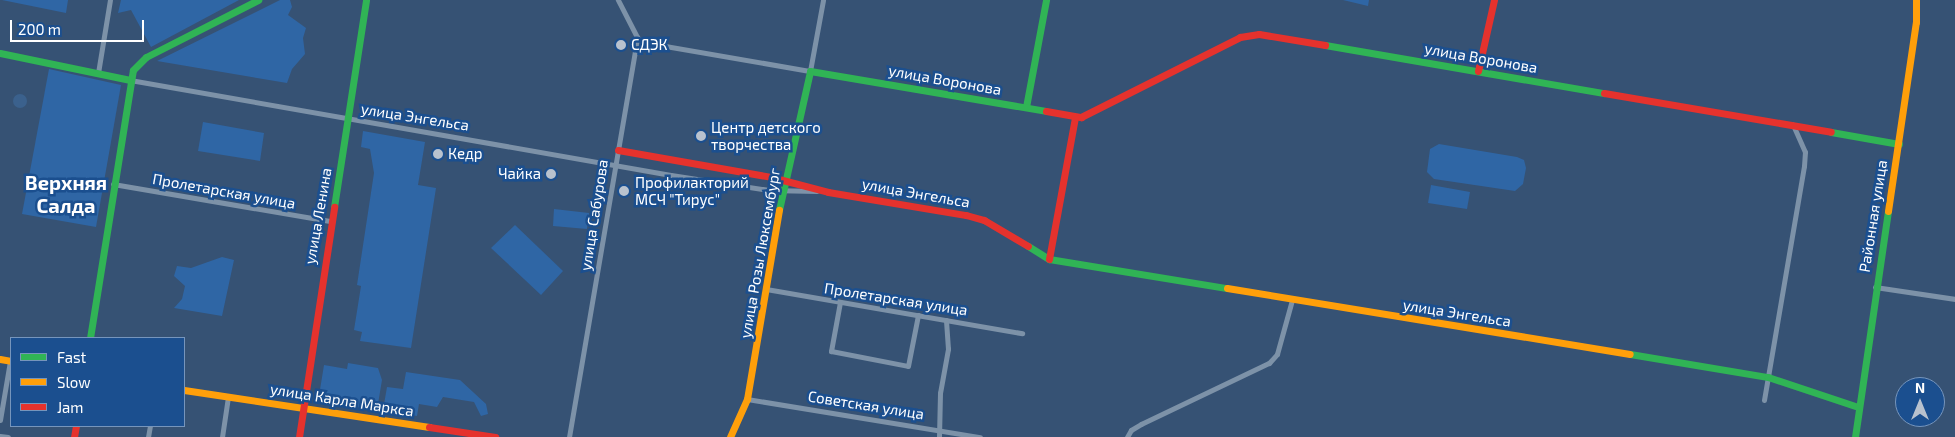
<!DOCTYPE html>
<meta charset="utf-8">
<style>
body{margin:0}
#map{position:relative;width:1955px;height:437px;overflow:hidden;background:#365274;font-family:"Exo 2",sans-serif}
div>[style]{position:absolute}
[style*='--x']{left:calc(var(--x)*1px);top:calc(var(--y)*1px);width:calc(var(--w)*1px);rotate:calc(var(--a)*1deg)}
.green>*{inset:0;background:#2f66a5}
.water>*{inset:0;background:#3b618d}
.round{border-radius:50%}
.street>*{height:5px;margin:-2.5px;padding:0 2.5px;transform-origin:2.5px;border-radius:2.5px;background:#7d92a8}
.fast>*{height:7px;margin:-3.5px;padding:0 3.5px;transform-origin:3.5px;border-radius:3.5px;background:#30b455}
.slow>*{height:7px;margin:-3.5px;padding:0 3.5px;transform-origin:3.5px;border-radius:3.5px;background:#ff9f0a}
.jam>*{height:7px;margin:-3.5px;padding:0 3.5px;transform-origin:3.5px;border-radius:3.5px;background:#e5322d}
.dots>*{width:14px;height:14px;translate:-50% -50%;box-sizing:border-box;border:2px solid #1b4f8f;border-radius:50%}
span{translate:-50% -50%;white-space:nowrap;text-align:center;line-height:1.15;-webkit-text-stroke:5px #1b4f8f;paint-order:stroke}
.poi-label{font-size:15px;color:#fff}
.left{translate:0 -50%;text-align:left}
.right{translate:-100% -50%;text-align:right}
.street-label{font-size:15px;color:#fff}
.district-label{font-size:20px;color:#fff;font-weight:700}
.legend{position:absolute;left:10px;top:337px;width:175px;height:90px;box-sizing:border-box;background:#1b4f8f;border:1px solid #7695bc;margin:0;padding:6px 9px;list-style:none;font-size:15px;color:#fff}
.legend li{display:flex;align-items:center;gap:10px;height:25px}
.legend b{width:25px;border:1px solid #7695bc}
.north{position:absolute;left:1895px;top:377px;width:50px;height:50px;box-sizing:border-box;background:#1b4f8f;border:1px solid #7695bc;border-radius:50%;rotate:0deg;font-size:14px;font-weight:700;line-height:20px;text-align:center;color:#fff}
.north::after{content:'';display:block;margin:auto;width:18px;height:22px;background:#b9c2ce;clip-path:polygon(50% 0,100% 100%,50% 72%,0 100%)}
.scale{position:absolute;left:10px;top:20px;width:134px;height:22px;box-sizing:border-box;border:2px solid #fff;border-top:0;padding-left:6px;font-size:15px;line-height:18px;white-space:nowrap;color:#fff;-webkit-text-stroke:4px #1b4f8f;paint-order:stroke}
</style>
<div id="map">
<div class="green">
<div style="clip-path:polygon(2px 0,68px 0,66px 13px)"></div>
<div style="clip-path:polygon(121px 0,239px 0,151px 47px,131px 10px,118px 13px)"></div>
<div style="clip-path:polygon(280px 0,290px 0,292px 7px,288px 15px,306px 28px,303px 38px,305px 54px,292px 69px,287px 83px,157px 61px)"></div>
<div style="clip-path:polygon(1343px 0,1369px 0,1368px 6px)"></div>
<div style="clip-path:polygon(49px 69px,121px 85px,96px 227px,22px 214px)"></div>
<div style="clip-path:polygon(203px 122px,264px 133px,260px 161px,198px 151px)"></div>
<div style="clip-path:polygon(363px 131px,425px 142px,418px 185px,436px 188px,411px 348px,360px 341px,362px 332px,354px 330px,361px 286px,357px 285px,374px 173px,370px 149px,361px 147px)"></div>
<div style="clip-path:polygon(1439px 144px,1517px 157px,1524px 160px,1526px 168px,1523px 184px,1515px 191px,1434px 179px,1427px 172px,1430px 149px)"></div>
<div style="clip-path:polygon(1431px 185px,1470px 192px,1467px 209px,1428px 203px)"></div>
<div style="clip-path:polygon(554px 209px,589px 213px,587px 229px,553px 226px)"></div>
<div style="clip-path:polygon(515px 225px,563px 271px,541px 295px,491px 248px)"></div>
<div style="clip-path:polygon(222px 257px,234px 260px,222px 316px,174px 308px,182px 299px,185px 286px,174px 276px,177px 266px,191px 268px)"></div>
<div style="clip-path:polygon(348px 363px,378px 368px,382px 380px,377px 410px,318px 402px,324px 365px,347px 369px)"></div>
<div style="clip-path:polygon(406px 372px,460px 380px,486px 404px,488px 414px,481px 416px,474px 402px,443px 397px,437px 407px,419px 404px,417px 416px,383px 410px,387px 387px,403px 389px)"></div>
</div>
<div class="water">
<div class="round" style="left:13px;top:94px;width:14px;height:14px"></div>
</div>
<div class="street">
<div style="--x:637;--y:37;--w:7;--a:45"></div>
<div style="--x:642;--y:42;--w:170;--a:9.8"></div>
<div style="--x:810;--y:71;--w:72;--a:-79.6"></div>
<div style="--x:98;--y:73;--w:74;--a:-80.7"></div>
<div style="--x:130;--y:80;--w:549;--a:9.96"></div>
<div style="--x:671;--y:175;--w:99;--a:8.7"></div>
<div style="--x:769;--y:190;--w:48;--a:1.2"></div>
<div style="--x:113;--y:184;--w:220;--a:9.7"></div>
<div style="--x:1875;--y:287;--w:81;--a:8.5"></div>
<div style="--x:766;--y:289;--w:260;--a:9.8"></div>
<div style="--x:840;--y:302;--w:50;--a:100.4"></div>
<div style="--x:831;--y:351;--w:78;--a:11"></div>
<div style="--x:908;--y:366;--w:52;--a:-78.9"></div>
<div style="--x:747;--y:399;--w:236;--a:9.3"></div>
<div style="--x:1764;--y:400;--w:237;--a:-80.3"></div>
<div style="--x:1804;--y:166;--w:14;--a:-86"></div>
<div style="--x:1805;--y:152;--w:30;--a:-114"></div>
<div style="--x:0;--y:420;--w:60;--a:-80.4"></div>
<div style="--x:0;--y:436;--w:8;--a:7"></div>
<div style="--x:148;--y:437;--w:11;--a:-80"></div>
<div style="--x:222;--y:437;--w:40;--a:-81.5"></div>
<div style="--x:569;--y:437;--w:393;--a:-80.3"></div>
<div style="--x:635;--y:50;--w:13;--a:-81"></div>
<div style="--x:637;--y:37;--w:42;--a:-117.2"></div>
<div style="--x:939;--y:437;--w:44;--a:-88.7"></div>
<div style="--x:940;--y:393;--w:45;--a:-79.7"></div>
<div style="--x:948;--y:349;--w:29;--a:-94"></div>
<div style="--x:1127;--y:437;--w:8;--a:-60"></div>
<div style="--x:1131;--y:430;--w:12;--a:-31"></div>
<div style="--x:1141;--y:424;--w:142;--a:-25.5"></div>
<div style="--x:1269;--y:363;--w:12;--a:-48"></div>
<div style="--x:1277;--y:354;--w:56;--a:-74.5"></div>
</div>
<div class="fast">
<div style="--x:1325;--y:45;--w:283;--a:9.8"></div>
<div style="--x:0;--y:53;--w:133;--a:11.7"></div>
<div style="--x:1026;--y:107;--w:109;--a:-79.4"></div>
<div style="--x:1831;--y:132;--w:69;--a:10"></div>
<div style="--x:334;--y:207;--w:209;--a:-81.2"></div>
<div style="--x:779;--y:210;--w:142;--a:-77.4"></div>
<div style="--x:810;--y:71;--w:239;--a:9.6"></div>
<div style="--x:1028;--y:246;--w:25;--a:32"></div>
<div style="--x:1049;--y:259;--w:180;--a:9.3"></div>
<div style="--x:90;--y:338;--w:271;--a:-80.9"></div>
<div style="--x:133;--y:70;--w:18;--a:-45"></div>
<div style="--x:146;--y:57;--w:126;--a:-27"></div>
<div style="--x:1630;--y:354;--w:140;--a:9.5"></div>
<div style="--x:1768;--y:377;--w:95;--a:18.4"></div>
<div style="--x:1855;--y:437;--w:228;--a:-81.7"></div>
</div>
<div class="slow">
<div style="--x:1888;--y:211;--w:191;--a:-81.6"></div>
<div style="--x:1916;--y:22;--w:22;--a:-90"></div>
<div style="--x:1227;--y:288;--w:408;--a:9.3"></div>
<div style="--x:0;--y:359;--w:11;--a:10"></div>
<div style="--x:184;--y:390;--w:248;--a:8.6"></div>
<div style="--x:730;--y:437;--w:42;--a:-65.9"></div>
<div style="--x:747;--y:399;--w:192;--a:-80.4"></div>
</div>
<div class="jam">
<div style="--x:1478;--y:71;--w:73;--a:-77.3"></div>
<div style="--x:1604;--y:93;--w:230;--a:9.7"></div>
<div style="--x:1046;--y:111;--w:36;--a:10"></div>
<div style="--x:1081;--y:117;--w:178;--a:-26.7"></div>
<div style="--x:1240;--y:37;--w:19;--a:-9"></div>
<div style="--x:1259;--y:34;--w:67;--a:9.5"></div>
<div style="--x:618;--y:150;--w:155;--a:10"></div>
<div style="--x:771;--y:177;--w:59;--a:14.7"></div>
<div style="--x:828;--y:192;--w:140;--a:9.5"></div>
<div style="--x:966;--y:215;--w:19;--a:16"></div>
<div style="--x:984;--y:220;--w:51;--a:30.6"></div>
<div style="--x:1049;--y:259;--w:144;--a:-79.6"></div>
<div style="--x:429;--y:427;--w:67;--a:8.6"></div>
<div style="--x:74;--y:437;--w:11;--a:-80"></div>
<div style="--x:299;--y:437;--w:233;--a:-81.3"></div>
</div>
<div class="dots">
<div style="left:621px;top:45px;background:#b9c2ce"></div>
<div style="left:701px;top:136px;background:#b9c2ce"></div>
<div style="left:438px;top:154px;background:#b9c2ce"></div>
<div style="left:551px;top:174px;background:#b9c2ce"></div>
<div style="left:624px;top:191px;background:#b9c2ce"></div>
</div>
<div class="poi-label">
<span class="left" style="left:631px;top:45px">СДЭК</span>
<span class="left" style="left:711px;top:136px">Центр детского<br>творчества</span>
<span class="left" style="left:448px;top:154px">Кедр</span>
<span class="right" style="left:541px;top:174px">Чайка</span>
<span class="left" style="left:635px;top:191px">Профилакторий<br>МСЧ "Тирус"</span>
</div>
<div class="street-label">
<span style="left:1481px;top:58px;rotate:10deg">улица Воронова</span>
<span style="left:945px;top:80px;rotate:10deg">улица Воронова</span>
<span style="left:415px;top:117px;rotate:9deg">улица Энгельса</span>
<span style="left:224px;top:191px;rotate:10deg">Пролетарская улица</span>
<span style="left:916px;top:193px;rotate:10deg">улица Энгельса</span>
<span style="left:594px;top:215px;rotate:-81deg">улица Сабурова</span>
<span style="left:318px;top:216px;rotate:-80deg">улица Ленина</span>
<span style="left:1873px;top:216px;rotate:-81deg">Районная улица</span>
<span style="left:760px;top:253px;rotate:-80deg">улица Розы Люксембург</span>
<span style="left:896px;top:299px;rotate:9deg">Пролетарская улица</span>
<span style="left:1457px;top:313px;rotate:9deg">улица Энгельса</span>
<span style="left:342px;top:400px;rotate:9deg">улица Карла Маркса</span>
<span style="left:866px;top:405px;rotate:9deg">Советская улица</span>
</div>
<div class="district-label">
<span style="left:66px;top:194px">Верхняя<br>Салда</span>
</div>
<ul class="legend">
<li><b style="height:6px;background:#30b455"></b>Fast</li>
<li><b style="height:6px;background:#ff9f0a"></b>Slow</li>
<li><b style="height:6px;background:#e5322d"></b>Jam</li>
</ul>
<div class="north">N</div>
<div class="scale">200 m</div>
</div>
